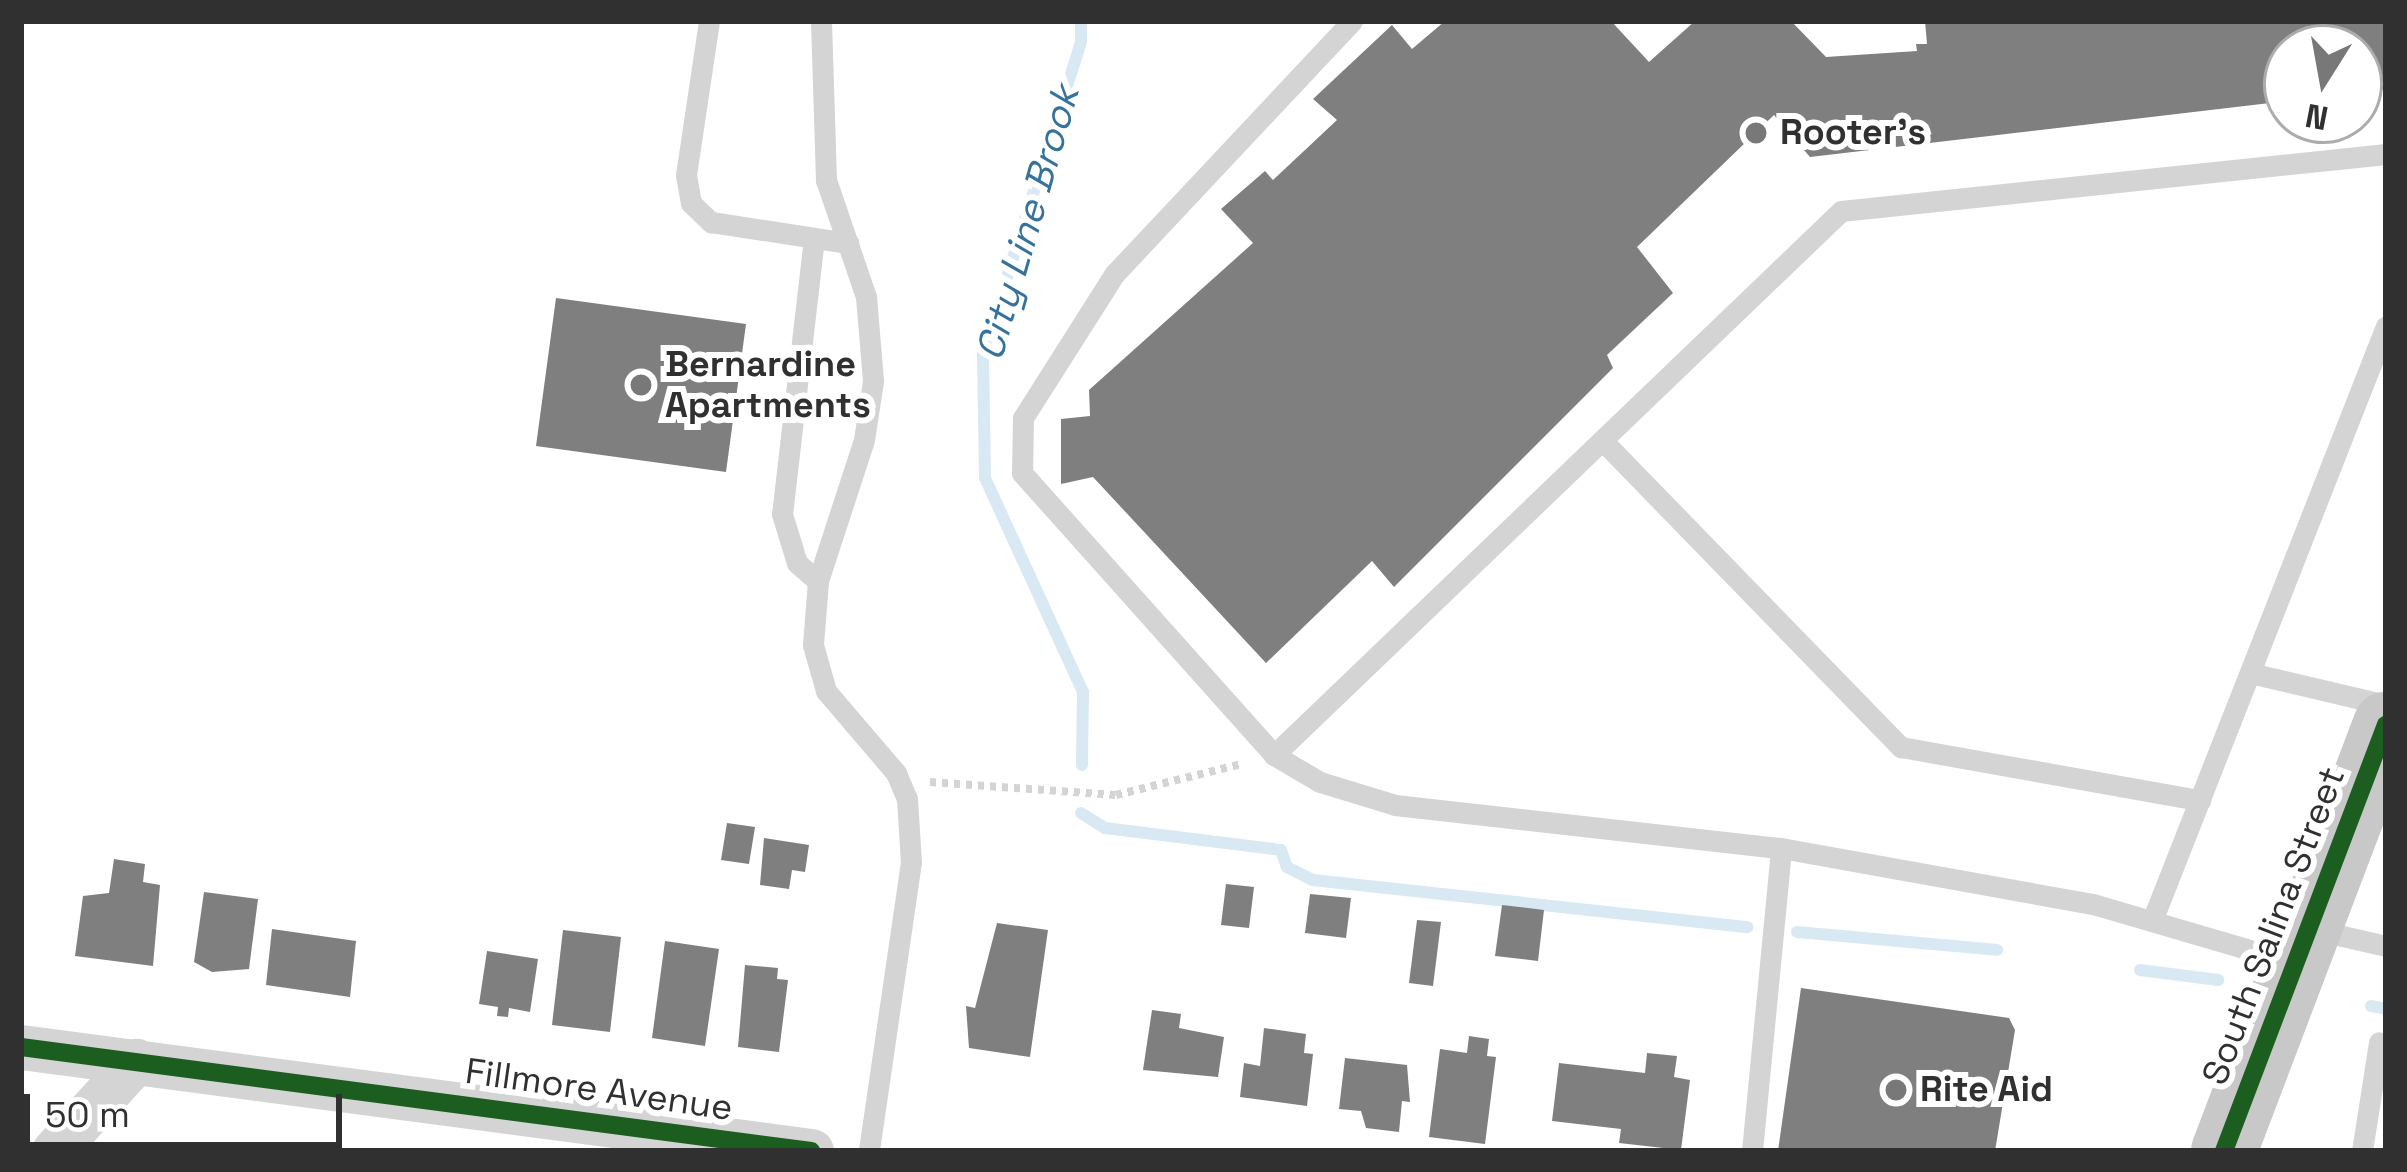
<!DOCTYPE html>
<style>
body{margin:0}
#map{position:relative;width:2407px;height:1172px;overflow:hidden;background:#fff;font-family:"Space Grotesk",sans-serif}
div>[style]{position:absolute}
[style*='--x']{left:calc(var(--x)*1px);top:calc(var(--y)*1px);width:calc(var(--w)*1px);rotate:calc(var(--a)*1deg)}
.stream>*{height:12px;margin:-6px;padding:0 6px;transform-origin:6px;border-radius:6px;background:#d8e9f4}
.building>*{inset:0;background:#7f7f7f}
.path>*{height:8px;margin-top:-4px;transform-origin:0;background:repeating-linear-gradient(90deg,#d4d4d4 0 6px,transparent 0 12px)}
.lane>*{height:21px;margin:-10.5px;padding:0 10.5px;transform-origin:10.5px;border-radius:10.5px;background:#d4d4d4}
.street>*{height:45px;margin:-22.5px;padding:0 22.5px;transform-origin:22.5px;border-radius:22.5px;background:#d4d4d4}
.primary>*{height:66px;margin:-33px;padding:0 33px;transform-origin:33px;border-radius:33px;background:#c8c8c8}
.cycleway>*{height:18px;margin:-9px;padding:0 9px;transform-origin:9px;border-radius:9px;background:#1b5e20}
.dots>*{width:33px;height:33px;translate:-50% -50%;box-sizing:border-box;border:6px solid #fff;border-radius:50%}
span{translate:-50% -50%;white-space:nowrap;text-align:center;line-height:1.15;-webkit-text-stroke:12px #fff;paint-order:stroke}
.poi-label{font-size:36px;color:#303030;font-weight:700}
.left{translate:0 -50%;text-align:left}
.street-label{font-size:36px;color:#303030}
.water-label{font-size:39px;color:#35729c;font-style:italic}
.frame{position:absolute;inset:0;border:24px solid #303030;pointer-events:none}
.north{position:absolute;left:2263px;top:24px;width:120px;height:120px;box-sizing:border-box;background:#fff;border:3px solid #acacac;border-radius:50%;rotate:191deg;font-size:33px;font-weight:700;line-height:48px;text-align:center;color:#303030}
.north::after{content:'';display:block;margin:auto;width:42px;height:54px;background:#787878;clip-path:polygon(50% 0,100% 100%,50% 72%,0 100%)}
.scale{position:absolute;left:24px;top:1094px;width:318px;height:54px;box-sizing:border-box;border:6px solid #303030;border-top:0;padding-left:15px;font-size:36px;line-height:42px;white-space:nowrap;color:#303030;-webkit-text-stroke:9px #fff;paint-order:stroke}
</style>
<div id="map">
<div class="stream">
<div style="--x:1081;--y:21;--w:21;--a:90"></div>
<div style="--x:1081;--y:42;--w:326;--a:107.5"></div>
<div style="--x:983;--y:353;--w:125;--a:89.1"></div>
<div style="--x:985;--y:478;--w:235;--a:65.4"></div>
<div style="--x:1083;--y:692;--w:73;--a:90.8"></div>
<div style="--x:1081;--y:813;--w:28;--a:32"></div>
<div style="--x:1105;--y:828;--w:177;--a:7.1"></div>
<div style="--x:1281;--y:850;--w:18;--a:71"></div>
<div style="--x:1287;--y:867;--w:29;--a:27"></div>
<div style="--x:1313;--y:880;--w:437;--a:6.2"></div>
<div style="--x:1797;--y:932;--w:201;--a:5.1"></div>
<div style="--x:2140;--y:970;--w:79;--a:7.3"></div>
<div style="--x:2371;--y:1006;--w:15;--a:11"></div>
</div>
<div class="building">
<div style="clip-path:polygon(1445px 21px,1611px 21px,1649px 62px,1695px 21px,1791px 21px,1826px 57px,1917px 51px,1916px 44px,1927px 44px,1925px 21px,2386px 21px,2386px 89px,2359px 92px,2359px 48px,2287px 48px,2287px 101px,1810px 157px,1774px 115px,1637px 247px,1673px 293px,1607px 355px,1613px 368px,1394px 587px,1372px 561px,1266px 663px,1093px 477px,1061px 484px,1061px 419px,1090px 416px,1089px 390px,1253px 243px,1221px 209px,1265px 171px,1273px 180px,1337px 120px,1313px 99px,1392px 25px,1412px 49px)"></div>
<div style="clip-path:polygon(556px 298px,746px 324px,726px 472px,536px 446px)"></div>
<div style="clip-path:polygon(727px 823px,755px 827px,749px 864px,721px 860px)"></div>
<div style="clip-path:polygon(764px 838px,809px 845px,805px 872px,792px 870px,789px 889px,760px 885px)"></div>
<div style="clip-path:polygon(114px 859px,145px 864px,143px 882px,160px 885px,153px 966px,75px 956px,83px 896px,109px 893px)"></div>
<div style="clip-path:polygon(1226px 884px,1254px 887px,1249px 928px,1221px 925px)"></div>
<div style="clip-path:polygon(204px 892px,258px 899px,249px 969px,212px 972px,194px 962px)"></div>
<div style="clip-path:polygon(1310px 894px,1351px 898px,1346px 938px,1305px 933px)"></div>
<div style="clip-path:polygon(1502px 905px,1544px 910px,1538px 961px,1495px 956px)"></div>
<div style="clip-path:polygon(1417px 920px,1441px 922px,1433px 986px,1409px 983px)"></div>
<div style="clip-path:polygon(997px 923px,1048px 930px,1030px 1057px,969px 1048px,966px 1006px,975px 1008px)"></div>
<div style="clip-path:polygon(272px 929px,356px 941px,350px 997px,266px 985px)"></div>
<div style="clip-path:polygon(563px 930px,621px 937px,610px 1032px,552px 1025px)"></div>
<div style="clip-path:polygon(665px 941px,719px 949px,705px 1046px,652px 1038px)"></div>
<div style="clip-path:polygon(487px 951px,538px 959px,530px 1012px,509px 1008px,508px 1017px,497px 1016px,498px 1007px,479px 1004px)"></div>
<div style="clip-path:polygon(745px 965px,778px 968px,777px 979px,788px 980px,779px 1052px,738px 1047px)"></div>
<div style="clip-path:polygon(1801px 988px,2009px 1018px,2015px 1030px,1995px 1151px,1778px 1151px)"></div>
<div style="clip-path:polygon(1152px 1010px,1181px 1014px,1179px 1028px,1224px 1037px,1218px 1077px,1143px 1070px)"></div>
<div style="clip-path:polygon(1264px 1028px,1306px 1034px,1304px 1053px,1313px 1054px,1307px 1106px,1240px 1097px,1244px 1063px,1260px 1066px)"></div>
<div style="clip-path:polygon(1469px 1036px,1489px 1039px,1487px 1056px,1496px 1057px,1485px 1144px,1429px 1137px,1440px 1049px,1467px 1053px)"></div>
<div style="clip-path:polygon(1647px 1053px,1677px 1056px,1674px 1077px,1690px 1080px,1681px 1150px,1619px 1143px,1621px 1129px,1552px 1121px,1559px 1063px,1645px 1073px)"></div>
<div style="clip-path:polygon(1345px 1058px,1407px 1065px,1410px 1102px,1402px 1101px,1399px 1132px,1366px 1128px,1361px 1111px,1339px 1109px)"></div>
</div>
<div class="path">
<div style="--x:930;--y:782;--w:186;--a:4"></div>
<div style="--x:1116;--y:795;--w:129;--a:-13.9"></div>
</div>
<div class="lane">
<div style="--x:709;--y:21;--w:156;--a:98.5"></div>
<div style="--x:686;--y:175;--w:28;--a:80"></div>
<div style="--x:691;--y:203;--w:28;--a:44"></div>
<div style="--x:711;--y:222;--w:139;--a:8.7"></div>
<div style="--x:821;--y:21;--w:159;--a:88.2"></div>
<div style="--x:826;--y:180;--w:124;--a:71.1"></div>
<div style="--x:866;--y:297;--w:84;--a:85.2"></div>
<div style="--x:873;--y:381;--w:60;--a:98.7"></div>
<div style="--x:864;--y:440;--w:148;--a:108.1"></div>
<div style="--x:818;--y:581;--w:64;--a:94.5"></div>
<div style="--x:813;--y:645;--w:48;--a:74.2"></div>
<div style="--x:826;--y:691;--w:108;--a:49.5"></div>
<div style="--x:896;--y:773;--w:28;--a:67"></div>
<div style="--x:907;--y:799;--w:63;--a:86.4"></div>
<div style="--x:911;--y:862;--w:292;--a:98.3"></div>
<div style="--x:1352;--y:21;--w:346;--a:133.2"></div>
<div style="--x:1115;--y:273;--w:172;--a:122.4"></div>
<div style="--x:1023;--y:418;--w:55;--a:91"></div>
<div style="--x:1022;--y:473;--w:378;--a:48.2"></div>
<div style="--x:1274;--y:755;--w:53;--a:30.4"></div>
<div style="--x:1320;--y:782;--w:78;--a:17"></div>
<div style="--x:1395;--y:805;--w:388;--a:6.4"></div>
<div style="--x:1781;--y:848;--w:317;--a:10.2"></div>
<div style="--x:2093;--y:904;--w:203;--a:16.3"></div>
<div style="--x:814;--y:238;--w:278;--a:96.6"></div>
<div style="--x:782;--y:514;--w:51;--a:73"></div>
<div style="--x:797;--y:563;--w:28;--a:41"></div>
<div style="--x:1602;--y:440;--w:429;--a:45.8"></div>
<div style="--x:1901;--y:747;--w:304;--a:10.1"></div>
<div style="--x:2250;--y:673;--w:140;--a:13.2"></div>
<div style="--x:1274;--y:755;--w:786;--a:-43.81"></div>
<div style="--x:1841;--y:211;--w:548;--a:-5.97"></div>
<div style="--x:2152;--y:921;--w:639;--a:-68.53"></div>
<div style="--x:2316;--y:930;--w:72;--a:12.9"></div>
<div style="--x:1752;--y:1151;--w:304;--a:-84.5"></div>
<div style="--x:2362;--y:1151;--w:110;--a:-81.1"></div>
</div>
<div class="street">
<div style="--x:21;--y:1047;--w:797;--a:7.5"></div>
<div style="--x:54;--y:1151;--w:122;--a:-47.7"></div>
</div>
<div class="primary">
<div style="--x:2224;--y:1151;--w:456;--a:-69.2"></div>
</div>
<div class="cycleway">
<div style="--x:21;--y:1047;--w:797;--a:7.5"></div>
<div style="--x:2224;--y:1151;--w:456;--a:-69.2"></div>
</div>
<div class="dots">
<div style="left:1756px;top:133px;background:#787878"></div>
<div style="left:641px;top:385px;background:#787878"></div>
<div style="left:1896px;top:1090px;background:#787878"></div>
</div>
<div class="poi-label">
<span class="left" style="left:1780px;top:133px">Rooter's</span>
<span class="left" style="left:665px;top:385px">Bernardine<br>Apartments</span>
<span class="left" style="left:1920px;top:1090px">Rite Aid</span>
</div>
<div class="street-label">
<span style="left:2274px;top:926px;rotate:-69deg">South Salina Street</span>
<span style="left:599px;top:1090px;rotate:8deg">Fillmore Avenue</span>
</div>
<div class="water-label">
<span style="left:1028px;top:223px;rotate:-74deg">City Line Brook</span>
</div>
<div class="frame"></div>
<div class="north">N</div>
<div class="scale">50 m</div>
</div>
